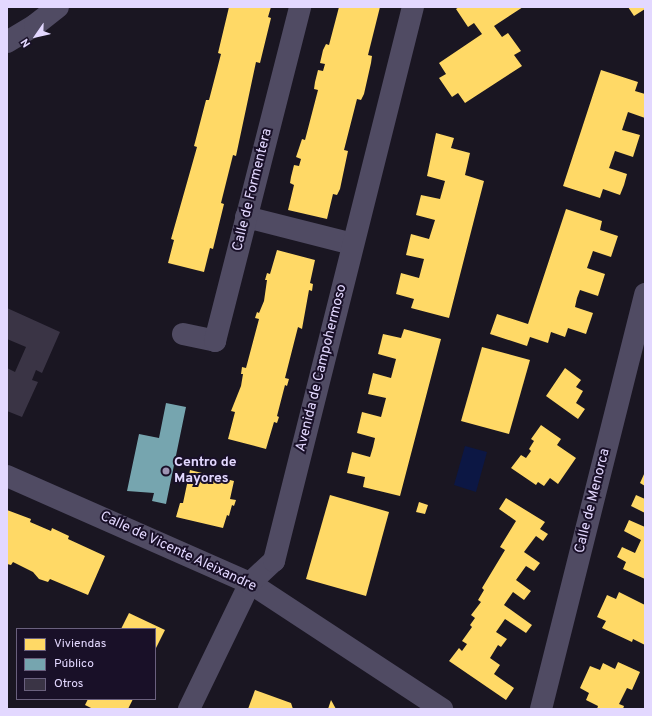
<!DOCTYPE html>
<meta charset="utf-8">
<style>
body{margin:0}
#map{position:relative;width:652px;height:716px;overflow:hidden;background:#1a1622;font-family:Overpass,sans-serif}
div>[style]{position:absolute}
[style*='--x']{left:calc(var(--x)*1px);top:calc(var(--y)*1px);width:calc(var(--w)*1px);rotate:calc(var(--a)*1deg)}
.water>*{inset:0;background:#0c1744}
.homes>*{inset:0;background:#ffd966}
.public>*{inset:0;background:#76a5af}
.building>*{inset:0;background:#3a3445}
.minor>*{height:22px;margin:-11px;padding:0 11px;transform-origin:11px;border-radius:11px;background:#504b63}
.dots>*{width:11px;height:11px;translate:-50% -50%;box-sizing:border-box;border:2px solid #191028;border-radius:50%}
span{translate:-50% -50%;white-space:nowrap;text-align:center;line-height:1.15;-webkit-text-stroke:4px #191028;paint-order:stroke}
.street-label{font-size:14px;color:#e3d8ff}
.poi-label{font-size:14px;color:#e3d8ff;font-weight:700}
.left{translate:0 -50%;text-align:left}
.frame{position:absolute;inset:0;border:8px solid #e3d8ff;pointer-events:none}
.legend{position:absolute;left:16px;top:628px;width:140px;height:72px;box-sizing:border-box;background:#191028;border:1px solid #6a607e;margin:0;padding:5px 7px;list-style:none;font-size:12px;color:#e3d8ff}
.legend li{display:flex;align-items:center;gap:8px;height:20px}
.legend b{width:20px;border:1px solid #6a607e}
.north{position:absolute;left:16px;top:16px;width:40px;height:40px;-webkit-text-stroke:3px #191028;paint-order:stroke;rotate:236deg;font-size:11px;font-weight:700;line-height:16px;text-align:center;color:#e3d8ff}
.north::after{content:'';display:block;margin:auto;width:14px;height:18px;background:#e3d8ff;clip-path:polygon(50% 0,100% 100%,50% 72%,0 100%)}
</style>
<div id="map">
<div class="water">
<div style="clip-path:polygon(465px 446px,487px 452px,476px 492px,454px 485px)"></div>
</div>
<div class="homes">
<div style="clip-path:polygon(229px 7px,271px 7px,268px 17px,271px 18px,260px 63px,256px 62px,236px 156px,233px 155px,221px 203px,224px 204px,213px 249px,210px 248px,204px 272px,168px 263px,174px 240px,171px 239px,197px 147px,194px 146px,206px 100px,209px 100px,221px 54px,218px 53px)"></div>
<div style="clip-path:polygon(339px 7px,380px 7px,368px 55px,372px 56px,371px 63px,364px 94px,361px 100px,357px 99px,344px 150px,348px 151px,340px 189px,337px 195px,333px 194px,327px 219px,288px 210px,294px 185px,290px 183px,291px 177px,294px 165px,299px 166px,301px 159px,296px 157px,302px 139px,305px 140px,318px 90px,314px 89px,315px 82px,318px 70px,323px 71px,325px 64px,320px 63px,323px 50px,326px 44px,329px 45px)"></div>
<div style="clip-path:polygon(459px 7px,523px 7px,494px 26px,502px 37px,508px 33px,521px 51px,514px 55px,522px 66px,465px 103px,458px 93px,452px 97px,439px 78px,446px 74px,439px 63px,482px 34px,474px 23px,468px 27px,456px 9px)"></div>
<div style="clip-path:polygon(628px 7px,645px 7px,645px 9px,634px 16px)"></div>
<div style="clip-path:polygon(601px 70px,638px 82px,635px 91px,645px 94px,645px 118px,628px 112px,622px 130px,640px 135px,633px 157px,615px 151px,609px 168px,627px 174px,624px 185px,620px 195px,603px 189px,600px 198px,563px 186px)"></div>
<div style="clip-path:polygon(436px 133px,454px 138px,451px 148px,470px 153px,465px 175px,484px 181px,449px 318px,411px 308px,414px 299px,396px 294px,401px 273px,419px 278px,424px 259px,406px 255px,411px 234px,429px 239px,435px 220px,416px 215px,421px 195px,440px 199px,445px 181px,427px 176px)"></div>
<div style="clip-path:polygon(566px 209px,602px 221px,600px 230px,618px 236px,611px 257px,593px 251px,587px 268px,605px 274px,598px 296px,580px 290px,577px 298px,575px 307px,593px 313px,586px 334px,568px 328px,565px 337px,551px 332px,548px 343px,530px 337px,527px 346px,490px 334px,497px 314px,528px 324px)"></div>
<div style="clip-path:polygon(277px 250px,315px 260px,310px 283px,313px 284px,312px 291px,309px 290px,302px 329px,298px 327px,285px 378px,289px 379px,287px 386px,285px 385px,277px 416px,279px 417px,277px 423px,274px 422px,266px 449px,228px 439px,235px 412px,231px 411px,241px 386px,243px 374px,241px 374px,242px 367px,246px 368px,259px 319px,255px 318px,257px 312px,259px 313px,264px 301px,267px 280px,265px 280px,267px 273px,270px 274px)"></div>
<div style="clip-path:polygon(404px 329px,441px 339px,400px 496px,363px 487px,365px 477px,347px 473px,352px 452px,370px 457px,373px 447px,375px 438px,357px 433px,362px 412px,381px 417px,386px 398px,368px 394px,373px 373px,391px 378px,396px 359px,378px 354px,383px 334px,401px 338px)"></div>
<div style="clip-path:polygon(482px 347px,530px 360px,509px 434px,461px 421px)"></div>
<div style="clip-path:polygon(565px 368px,581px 380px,576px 387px,583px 391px,576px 403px,585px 409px,578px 419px,546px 396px)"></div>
<div style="clip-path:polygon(541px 425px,561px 439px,557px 445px,576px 458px,558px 484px,550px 478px,544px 486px,538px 482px,536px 485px,511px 468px,521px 455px,526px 458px,531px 451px,529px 449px,534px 441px,531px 439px)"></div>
<div style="clip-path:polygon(190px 470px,234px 481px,230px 499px,236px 500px,234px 506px,232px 505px,229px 516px,227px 515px,223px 528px,176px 517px,180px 503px,183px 503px)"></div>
<div style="clip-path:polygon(645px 472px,645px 486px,640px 483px)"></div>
<div style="clip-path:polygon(330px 495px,389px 512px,366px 596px,306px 579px)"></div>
<div style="clip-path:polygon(636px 495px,645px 499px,645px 513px,631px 506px)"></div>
<div style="clip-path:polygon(506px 498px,545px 522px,540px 529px,548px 534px,543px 541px,536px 536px,524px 552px,540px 563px,534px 571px,526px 566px,516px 580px,531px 591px,524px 600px,513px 592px,504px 605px,532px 625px,526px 633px,505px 619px,496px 632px,507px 639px,501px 647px,498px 645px,490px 658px,500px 665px,494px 674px,514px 688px,506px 700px,449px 661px,459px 648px,462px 651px,467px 644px,462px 641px,472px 627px,470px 625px,475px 618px,471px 615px,481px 602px,478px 600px,484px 590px,482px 588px,505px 550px,500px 547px,516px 521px,499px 509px)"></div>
<div style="clip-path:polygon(419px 502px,428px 505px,425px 514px,416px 512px)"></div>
<div style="clip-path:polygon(7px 510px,31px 519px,30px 522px,51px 531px,52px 528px,69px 536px,68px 539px,105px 556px,88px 595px,50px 579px,48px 582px,39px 579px,33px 572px,13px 562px,11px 565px,7px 564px)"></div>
<div style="clip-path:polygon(629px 520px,645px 527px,645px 579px,623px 569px,626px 562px,617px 557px,622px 547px,635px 553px,641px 540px,624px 531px)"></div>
<div style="clip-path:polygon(619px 592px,645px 605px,645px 645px,633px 639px,632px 642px,602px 628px,606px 621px,597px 617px,607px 595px,616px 599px)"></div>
<div style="clip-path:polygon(129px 613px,165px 630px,155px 650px,155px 629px,121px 629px)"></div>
<div style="clip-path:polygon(618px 662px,640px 672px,632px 690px,627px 688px,619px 704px,624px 706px,623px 709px,597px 709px,598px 706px,586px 700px,589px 693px,580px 688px,590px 666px,600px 670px,603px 663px,615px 669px)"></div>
<div style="clip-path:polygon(255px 690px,291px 703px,293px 709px,248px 709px)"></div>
<div style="clip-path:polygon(88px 699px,133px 699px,128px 709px,93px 709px,85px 705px)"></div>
<div style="clip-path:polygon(331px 700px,336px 709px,328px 709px)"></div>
</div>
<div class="public">
<div style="clip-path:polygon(166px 403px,186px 407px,166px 504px,152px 501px,154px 493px,127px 491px,139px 434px,159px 438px)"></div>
</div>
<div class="building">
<div style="clip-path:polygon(7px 308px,60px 332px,42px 373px,36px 370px,32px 380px,38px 382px,22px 417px,7px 411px,7px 368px,15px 372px,26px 347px,7px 339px)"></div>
</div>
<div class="minor">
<div style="--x:7;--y:42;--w:33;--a:-31"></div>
<div style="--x:35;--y:25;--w:29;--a:-38"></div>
<div style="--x:246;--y:217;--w:110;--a:14.2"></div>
<div style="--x:183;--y:334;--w:33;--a:12"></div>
<div style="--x:215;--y:341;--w:345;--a:-75.7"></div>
<div style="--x:7;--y:476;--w:266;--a:23.8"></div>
<div style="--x:250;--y:583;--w:230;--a:33.3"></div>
<div style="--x:189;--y:709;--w:140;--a:-64.2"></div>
<div style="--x:250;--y:583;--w:33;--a:-43"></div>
<div style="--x:274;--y:561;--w:571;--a:-75.92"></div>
<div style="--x:541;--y:709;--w:428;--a:-75.9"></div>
</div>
<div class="dots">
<div style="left:166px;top:471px;background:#9d94b2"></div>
</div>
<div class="street-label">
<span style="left:253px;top:190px;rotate:-76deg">Calle de Formentera</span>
<span style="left:322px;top:368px;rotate:-76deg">Avenida de Campohermoso</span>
<span style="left:593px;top:501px;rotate:-76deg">Calle de Menorca</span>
<span style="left:178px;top:552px;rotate:25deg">Calle de Vicente Aleixandre</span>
</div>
<div class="poi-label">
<span class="left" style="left:174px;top:471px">Centro de<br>Mayores</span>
</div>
<div class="frame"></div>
<ul class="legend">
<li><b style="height:11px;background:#ffd966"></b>Viviendas</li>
<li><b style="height:11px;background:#76a5af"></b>Público</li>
<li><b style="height:11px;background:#3a3445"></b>Otros</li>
</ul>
<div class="north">N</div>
</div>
